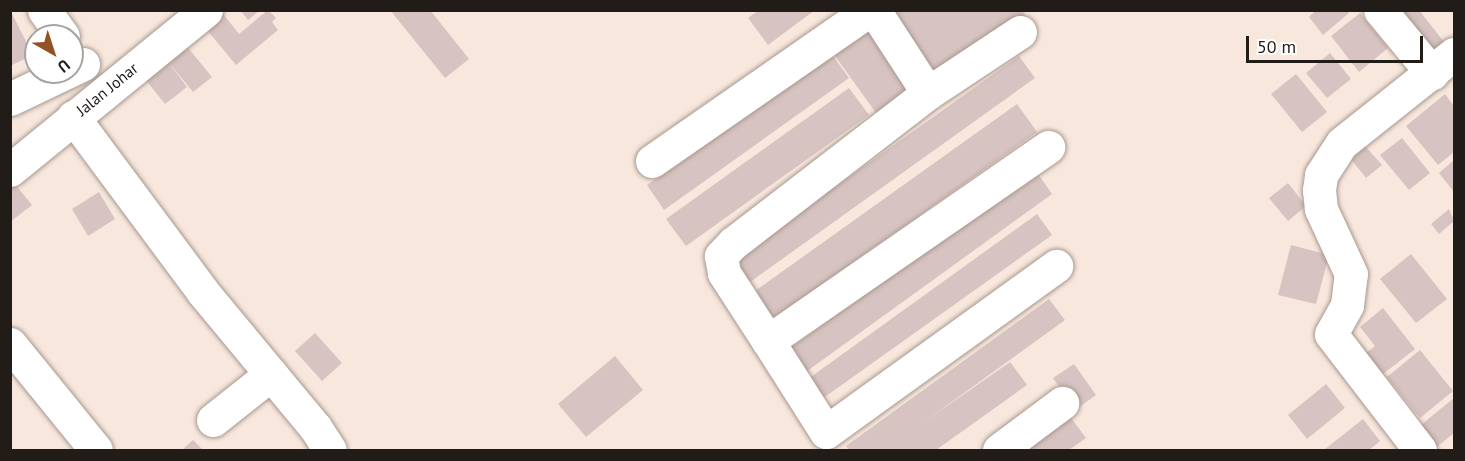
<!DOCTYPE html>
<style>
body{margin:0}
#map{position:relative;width:1465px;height:461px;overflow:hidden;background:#f8e7dd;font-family:"PT Sans",sans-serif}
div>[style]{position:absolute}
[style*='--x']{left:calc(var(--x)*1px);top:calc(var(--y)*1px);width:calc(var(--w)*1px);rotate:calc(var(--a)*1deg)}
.building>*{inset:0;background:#d7c3c2}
.roads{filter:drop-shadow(0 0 2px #a7988e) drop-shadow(0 0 2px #a7988e)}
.minor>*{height:33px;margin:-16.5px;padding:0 16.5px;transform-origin:16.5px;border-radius:16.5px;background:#fff}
span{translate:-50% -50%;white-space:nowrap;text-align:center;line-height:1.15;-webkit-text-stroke:4.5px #fff;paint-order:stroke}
.street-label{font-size:16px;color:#221c18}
.frame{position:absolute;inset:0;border:12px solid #221c18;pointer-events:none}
.north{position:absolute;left:24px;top:24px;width:60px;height:60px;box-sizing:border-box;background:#fff;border:2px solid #a7a4a3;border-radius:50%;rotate:141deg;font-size:16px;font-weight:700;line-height:24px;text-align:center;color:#221c18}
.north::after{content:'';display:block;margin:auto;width:21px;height:27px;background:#945123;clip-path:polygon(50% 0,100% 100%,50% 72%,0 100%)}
.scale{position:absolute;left:1246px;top:36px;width:177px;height:27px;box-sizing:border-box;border:3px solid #221c18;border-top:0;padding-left:8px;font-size:18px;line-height:21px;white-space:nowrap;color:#221c18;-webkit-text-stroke:4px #fff;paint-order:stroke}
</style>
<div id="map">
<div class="building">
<div style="clip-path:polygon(10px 10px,33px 55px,10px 66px)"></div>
<div style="clip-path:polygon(220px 10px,239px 34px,268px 10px,276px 18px,272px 22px,278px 30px,236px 65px,202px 24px)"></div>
<div style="clip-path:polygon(240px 10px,260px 10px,248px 20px)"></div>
<div style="clip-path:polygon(390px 10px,430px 10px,469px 59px,445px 78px)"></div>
<div style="clip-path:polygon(759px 10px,815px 10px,768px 45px,748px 18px)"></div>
<div style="clip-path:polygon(887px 10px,1022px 10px,1028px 20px,933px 82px)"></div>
<div style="clip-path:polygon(1316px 10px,1347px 10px,1349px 13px,1323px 35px,1309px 17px)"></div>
<div style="clip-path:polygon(1384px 10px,1419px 10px,1444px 42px,1423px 59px)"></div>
<div style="clip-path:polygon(1360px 13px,1388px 48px,1359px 72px,1331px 36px)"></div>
<div style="clip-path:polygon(870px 20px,919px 87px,879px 117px,830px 49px)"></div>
<div style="clip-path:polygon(180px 38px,212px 77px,193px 92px,167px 60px,187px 87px,165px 104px,141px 74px)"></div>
<div style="clip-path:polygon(831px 53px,849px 78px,664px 210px,647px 185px)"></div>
<div style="clip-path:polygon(1330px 53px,1351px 79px,1327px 98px,1306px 73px)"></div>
<div style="clip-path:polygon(1019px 56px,1035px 78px,743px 287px,727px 264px)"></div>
<div style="clip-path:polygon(1296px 74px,1327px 112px,1302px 132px,1271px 94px)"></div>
<div style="clip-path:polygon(849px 88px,869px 115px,686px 246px,666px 219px)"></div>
<div style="clip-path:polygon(1445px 94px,1454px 106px,1454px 152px,1438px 165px,1406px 126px)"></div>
<div style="clip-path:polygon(1017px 104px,1037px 132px,768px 323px,748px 296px)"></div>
<div style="clip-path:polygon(1402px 138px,1430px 173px,1409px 190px,1380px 155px)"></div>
<div style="clip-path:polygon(1365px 146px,1382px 165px,1366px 178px,1350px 158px)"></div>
<div style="clip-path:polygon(1454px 160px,1454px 192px,1439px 173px)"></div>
<div style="clip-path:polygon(1036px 171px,1052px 194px,803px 374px,786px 351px)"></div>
<div style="clip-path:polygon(14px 183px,32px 205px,10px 222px,10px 186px)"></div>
<div style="clip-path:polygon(1288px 183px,1306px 206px,1288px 221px,1269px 198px)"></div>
<div style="clip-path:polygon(99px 192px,115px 219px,88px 236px,72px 209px)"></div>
<div style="clip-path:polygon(1449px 209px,1454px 221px,1439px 234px,1431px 224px)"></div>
<div style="clip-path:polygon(1037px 214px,1052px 235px,822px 399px,808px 379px)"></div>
<div style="clip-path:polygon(1291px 245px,1329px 255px,1316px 304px,1278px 295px)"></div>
<div style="clip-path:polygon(1411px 254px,1447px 299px,1416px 323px,1380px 279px)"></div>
<div style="clip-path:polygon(1049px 299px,1065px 320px,924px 422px,1010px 362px,1027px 385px,936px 450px,849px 450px,846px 446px)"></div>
<div style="clip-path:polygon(1383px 308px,1415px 349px,1383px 374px,1366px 353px,1375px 346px,1360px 327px)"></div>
<div style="clip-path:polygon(315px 333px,342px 363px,322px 381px,295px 351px)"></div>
<div style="clip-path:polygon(1420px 350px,1453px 391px,1420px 418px,1387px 377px)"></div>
<div style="clip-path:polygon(615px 356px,643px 390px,586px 437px,558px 404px)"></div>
<div style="clip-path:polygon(1074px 364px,1096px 395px,1075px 410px,1053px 378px)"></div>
<div style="clip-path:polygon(1326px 384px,1345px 408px,1307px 439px,1288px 415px)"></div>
<div style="clip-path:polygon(1454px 398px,1454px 433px,1433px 450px,1416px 429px)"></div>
<div style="clip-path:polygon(1064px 408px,1086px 438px,1069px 450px,1009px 450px)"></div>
<div style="clip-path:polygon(1363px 419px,1380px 441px,1369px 450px,1324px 450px)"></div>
<div style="clip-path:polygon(193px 440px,203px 450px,182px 450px)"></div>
</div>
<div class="roads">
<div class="minor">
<div style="--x:44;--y:10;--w:32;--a:54"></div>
<div style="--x:874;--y:10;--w:99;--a:57"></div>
<div style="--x:1380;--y:10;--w:82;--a:50.5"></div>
<div style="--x:1020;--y:32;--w:110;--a:146.5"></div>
<div style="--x:928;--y:93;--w:246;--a:142.4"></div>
<div style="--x:733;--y:243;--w:18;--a:133"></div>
<div style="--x:721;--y:256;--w:17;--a:80"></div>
<div style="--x:724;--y:273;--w:81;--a:57.1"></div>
<div style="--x:768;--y:341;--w:341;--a:-34.7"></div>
<div style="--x:10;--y:99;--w:81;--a:-25.6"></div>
<div style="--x:73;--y:117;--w:217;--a:53.4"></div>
<div style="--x:202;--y:291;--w:177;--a:50.3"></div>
<div style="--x:315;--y:427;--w:27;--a:57"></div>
<div style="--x:652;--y:161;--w:264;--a:-34.8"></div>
<div style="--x:10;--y:170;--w:253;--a:-39.2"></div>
<div style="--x:768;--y:341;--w:108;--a:57.5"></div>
<div style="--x:826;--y:432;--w:284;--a:-35.8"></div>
<div style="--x:10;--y:344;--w:136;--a:50.9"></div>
<div style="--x:213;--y:420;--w:74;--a:-38.4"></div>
<div style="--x:999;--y:450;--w:79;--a:-36.7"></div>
<div style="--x:1420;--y:450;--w:146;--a:-127.5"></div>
<div style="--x:1331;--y:334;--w:33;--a:-61"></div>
<div style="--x:1347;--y:305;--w:31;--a:-83"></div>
<div style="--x:1351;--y:274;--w:72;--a:-114.8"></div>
<div style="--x:1321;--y:209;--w:19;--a:-96"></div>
<div style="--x:1319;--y:190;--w:15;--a:-82"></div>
<div style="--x:1321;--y:175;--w:38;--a:-57"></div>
<div style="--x:1342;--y:143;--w:143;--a:-38.5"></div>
</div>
</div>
<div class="street-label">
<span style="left:107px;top:89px;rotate:-39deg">Jalan Johar</span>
</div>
<div class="frame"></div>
<div class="north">U</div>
<div class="scale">50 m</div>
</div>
